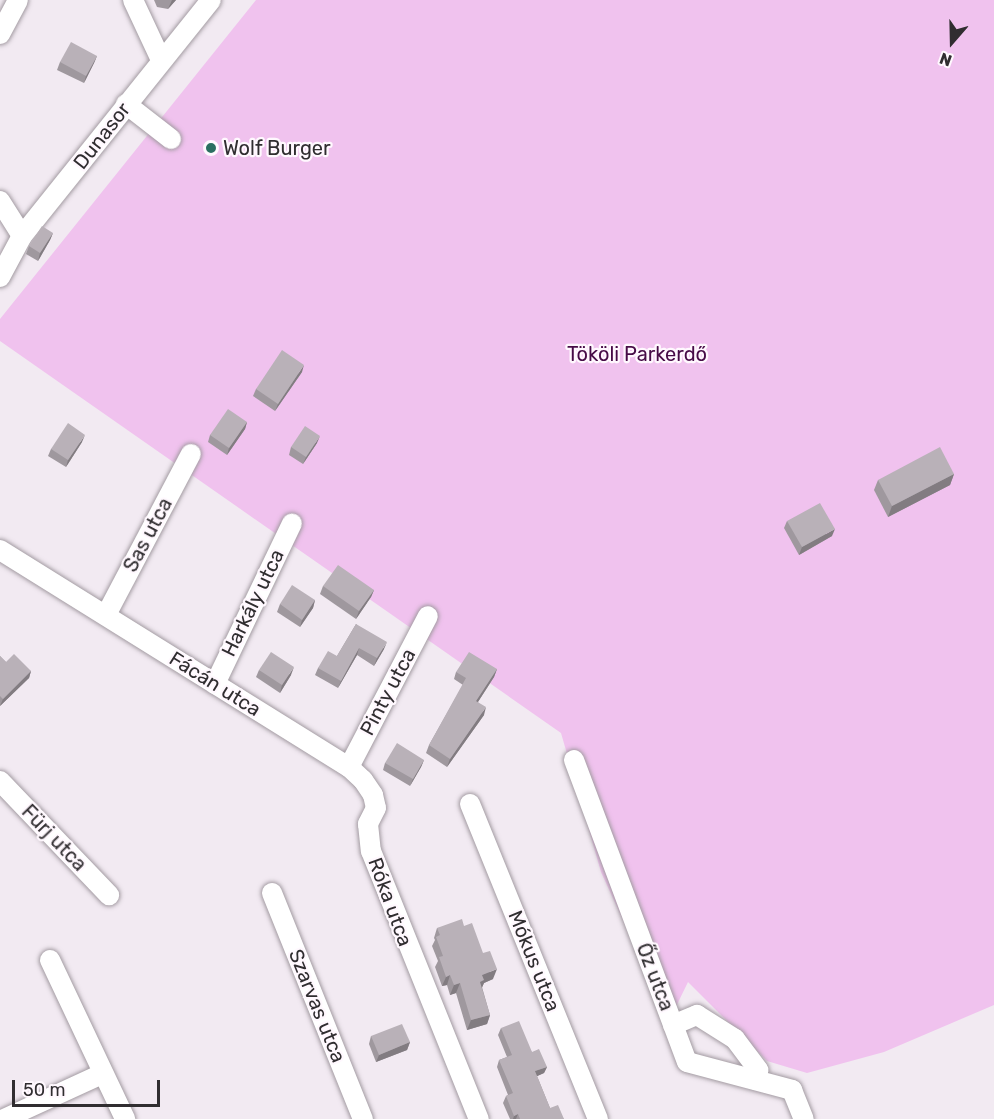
<!DOCTYPE html>
<meta charset="utf-8">
<style>
body{margin:0}
#map{position:relative;width:994px;height:1119px;overflow:hidden;background:#f2eaf2;font-family:Rubik,sans-serif}
div>[style]{position:absolute}
[style*='--x']{left:calc(var(--x)*1px);top:calc(var(--y)*1px);width:calc(var(--w)*1px);rotate:calc(var(--a)*1deg)}
.green>*{inset:0;background:#f0c2ee}
.roads{filter:drop-shadow(0 0 2px #a39ba2) drop-shadow(0 0 2px #a39ba2)}
.minor>*{height:20px;margin:-10px;padding:0 10px;transform-origin:10px;border-radius:10px;background:#fff}
.wall>*{inset:0;background:#9f989e}
.shaded-wall>*{inset:0;background:#827c81}
.building>*{inset:0;background:#b9b1b8}
.dots>*{width:16px;height:16px;translate:-50% -50%;box-sizing:border-box;border:3px solid #fff8fe;border-radius:50%}
span{translate:-50% -50%;white-space:nowrap;text-align:center;line-height:1.15;-webkit-text-stroke:4.5px #fff8fe;paint-order:stroke}
.street-label{font-size:20px;color:#302d30}
.poi-label{font-size:20px;color:#302d30}
.left{translate:0 -50%;text-align:left}
.park-label{font-size:20px;color:#470b47}
.north{position:absolute;left:922px;top:12px;width:60px;height:60px;-webkit-text-stroke:4px #fff8fe;paint-order:stroke;rotate:200deg;font-size:16px;font-weight:700;line-height:24px;text-align:center;color:#302d30}
.north::after{content:'';display:block;margin:auto;width:21px;height:27px;background:#302d30;clip-path:polygon(50% 0,100% 100%,50% 72%,0 100%)}
.scale{position:absolute;left:12px;top:1080px;width:148px;height:27px;box-sizing:border-box;border:3px solid #302d30;border-top:0;padding-left:8px;font-size:18px;line-height:21px;white-space:nowrap;color:#302d30;-webkit-text-stroke:4px #fff8fe;paint-order:stroke}
</style>
<div id="map">
<div class="green">
<div style="clip-path:polygon(256px 0,994px 0,994px 1005px,884px 1052px,807px 1073px,767px 1061px,688px 982px,669px 1021px,601px 872px,561px 733px,0 341px,0 319px)"></div>
</div>
<div class="roads">
<div class="minor">
<div style="--x:133;--y:0;--w:66;--a:65"></div>
<div style="--x:0;--y:34;--w:38;--a:-62"></div>
<div style="--x:126;--y:104;--w:57;--a:37.9"></div>
<div style="--x:0;--y:201;--w:41;--a:57.8"></div>
<div style="--x:0;--y:277;--w:47;--a:-61.8"></div>
<div style="--x:22;--y:236;--w:302;--a:-51.3"></div>
<div style="--x:0;--y:550;--w:411;--a:31.9"></div>
<div style="--x:349;--y:767;--w:19;--a:43"></div>
<div style="--x:363;--y:780;--w:18;--a:56"></div>
<div style="--x:373;--y:795;--w:13;--a:77"></div>
<div style="--x:376;--y:808;--w:18;--a:117"></div>
<div style="--x:368;--y:824;--w:27;--a:84"></div>
<div style="--x:371;--y:851;--w:289;--a:68.1"></div>
<div style="--x:106;--y:615;--w:182;--a:-62.2"></div>
<div style="--x:215;--y:684;--w:178;--a:-64.4"></div>
<div style="--x:574;--y:760;--w:322;--a:69.5"></div>
<div style="--x:687;--y:1062;--w:109;--a:14.9"></div>
<div style="--x:792;--y:1090;--w:31;--a:68"></div>
<div style="--x:349;--y:767;--w:170;--a:-62.4"></div>
<div style="--x:0;--y:781;--w:158;--a:46.3"></div>
<div style="--x:470;--y:804;--w:340;--a:67.9"></div>
<div style="--x:272;--y:893;--w:244;--a:68.1"></div>
<div style="--x:50;--y:960;--w:176;--a:64.7"></div>
<div style="--x:673;--y:1025;--w:26;--a:-23"></div>
<div style="--x:697;--y:1015;--w:45;--a:32.3"></div>
<div style="--x:735;--y:1039;--w:39;--a:53"></div>
<div style="--x:758;--y:1070;--w:10;--a:107"></div>
<div style="--x:4;--y:1119;--w:108;--a:-24.7"></div>
</div>
</div>
<div class="wall">
<div style="clip-path:polygon(154px 0,176px 0,168px 9px,157px 7px)"></div>
<div style="clip-path:polygon(97px 56px,94px 63px,84px 83px,57px 70px,60px 62px)"></div>
<div style="clip-path:polygon(53px 233px,50px 240px,38px 261px,26px 254px,29px 246px)"></div>
<div style="clip-path:polygon(302px 372px,275px 411px,253px 396px,256px 389px)"></div>
<div style="clip-path:polygon(247px 422px,245px 429px,227px 455px,208px 442px,210px 435px)"></div>
<div style="clip-path:polygon(82px 442px,66px 467px,48px 456px,51px 449px)"></div>
<div style="clip-path:polygon(317px 443px,303px 464px,289px 455px,291px 447px)"></div>
<div style="clip-path:polygon(954px 474px,950px 485px,888px 517px,874px 490px,878px 480px)"></div>
<div style="clip-path:polygon(787px 521px,832px 536px,799px 555px,784px 528px)"></div>
<div style="clip-path:polygon(323px 586px,374px 590px,371px 597px,356px 619px,320px 594px)"></div>
<div style="clip-path:polygon(315px 600px,313px 608px,300px 627px,277px 612px,280px 604px)"></div>
<div style="clip-path:polygon(356px 624px,384px 649px,374px 666px,357px 655px,338px 688px,315px 675px,318px 668px,337px 656px)"></div>
<div style="clip-path:polygon(0 656px,6px 662px,31px 671px,29px 678px,0 706px)"></div>
<div style="clip-path:polygon(497px 669px,494px 677px,478px 702px,484px 715px,447px 767px,426px 753px,429px 745px,463px 685px,454px 679px,456px 672px)"></div>
<div style="clip-path:polygon(259px 670px,291px 675px,280px 693px,256px 677px)"></div>
<div style="clip-path:polygon(424px 760px,421px 767px,410px 786px,383px 770px,385px 763px)"></div>
<div style="clip-path:polygon(464px 926px,493px 979px,484px 983px,482px 987px,490px 1015px,487px 1024px,467px 1030px,456px 993px,450px 995px,447px 985px,442px 986px,435px 967px,438px 961px,432px 946px,435px 940px,434px 938px,437px 928px)"></div>
<div style="clip-path:polygon(501px 1028px,532px 1052px,547px 1067px,544px 1073px,537px 1076px,550px 1108px,564px 1119px,510px 1119px,503px 1103px,506px 1096px,508px 1095px,497px 1067px,499px 1060px,507px 1057px,498px 1035px)"></div>
<div style="clip-path:polygon(371px 1036px,410px 1042px,407px 1050px,376px 1062px,369px 1044px)"></div>
</div>
<div class="shaded-wall">
<div style="clip-path:polygon(172px 0,176px 0,168px 9px)"></div>
<div style="clip-path:polygon(97px 56px,94px 63px,84px 83px,86px 76px)"></div>
<div style="clip-path:polygon(53px 233px,50px 240px,38px 261px,40px 253px)"></div>
<div style="clip-path:polygon(304px 365px,302px 372px,275px 411px,278px 404px)"></div>
<div style="clip-path:polygon(247px 422px,245px 429px,227px 455px,229px 448px)"></div>
<div style="clip-path:polygon(85px 435px,82px 442px,66px 467px,68px 460px)"></div>
<div style="clip-path:polygon(320px 436px,317px 443px,303px 464px,306px 457px)"></div>
<div style="clip-path:polygon(954px 474px,950px 485px,888px 517px,892px 506px)"></div>
<div style="clip-path:polygon(835px 529px,832px 536px,799px 555px,802px 547px)"></div>
<div style="clip-path:polygon(374px 590px,371px 597px,356px 619px,359px 611px)"></div>
<div style="clip-path:polygon(315px 600px,313px 608px,300px 627px,302px 620px)"></div>
<div style="clip-path:polygon(387px 642px,384px 649px,374px 666px,377px 658px)"></div>
<div style="clip-path:polygon(359px 648px,357px 655px,338px 688px,341px 681px)"></div>
<div style="clip-path:polygon(294px 667px,291px 675px,280px 693px,282px 685px)"></div>
<div style="clip-path:polygon(497px 669px,494px 677px,474px 708px,476px 701px)"></div>
<div style="clip-path:polygon(31px 671px,29px 678px,0 706px,3px 699px)"></div>
<div style="clip-path:polygon(486px 707px,484px 715px,447px 767px,450px 759px)"></div>
<div style="clip-path:polygon(424px 760px,421px 767px,410px 786px,413px 779px)"></div>
<div style="clip-path:polygon(497px 969px,493px 979px,484px 983px,481px 990px,477px 992px,482px 975px)"></div>
<div style="clip-path:polygon(450px 975px,447px 985px,442px 986px,446px 977px)"></div>
<div style="clip-path:polygon(460px 983px,456px 993px,450px 995px,454px 985px)"></div>
<div style="clip-path:polygon(490px 1015px,487px 1024px,467px 1030px,471px 1020px)"></div>
<div style="clip-path:polygon(410px 1042px,407px 1050px,376px 1062px,379px 1055px)"></div>
<div style="clip-path:polygon(547px 1067px,544px 1073px,533px 1078px,535px 1071px)"></div>
<div style="clip-path:polygon(518px 1114px,516px 1119px,513px 1119px,514px 1116px)"></div>
</div>
<div class="building">
<div style="clip-path:polygon(71px 42px,97px 56px,86px 76px,60px 62px)"></div>
<div style="clip-path:polygon(42px 226px,53px 233px,40px 253px,29px 246px)"></div>
<div style="clip-path:polygon(282px 350px,304px 365px,278px 404px,256px 389px)"></div>
<div style="clip-path:polygon(228px 409px,247px 422px,229px 448px,210px 435px)"></div>
<div style="clip-path:polygon(68px 423px,85px 435px,68px 460px,51px 449px)"></div>
<div style="clip-path:polygon(305px 426px,320px 436px,306px 457px,291px 447px)"></div>
<div style="clip-path:polygon(940px 447px,954px 474px,892px 506px,878px 480px)"></div>
<div style="clip-path:polygon(820px 503px,835px 529px,802px 547px,787px 521px)"></div>
<div style="clip-path:polygon(338px 565px,374px 590px,359px 611px,323px 586px)"></div>
<div style="clip-path:polygon(292px 585px,315px 600px,302px 620px,280px 604px)"></div>
<div style="clip-path:polygon(356px 624px,387px 642px,377px 658px,359px 648px,341px 681px,318px 668px,328px 651px,337px 656px)"></div>
<div style="clip-path:polygon(271px 652px,294px 667px,282px 685px,259px 670px)"></div>
<div style="clip-path:polygon(469px 652px,497px 669px,476px 701px,486px 707px,450px 759px,429px 745px,466px 678px,456px 672px)"></div>
<div style="clip-path:polygon(14px 654px,31px 671px,3px 699px,0 696px,0 656px,6px 662px)"></div>
<div style="clip-path:polygon(397px 743px,424px 760px,413px 779px,385px 763px)"></div>
<div style="clip-path:polygon(462px 919px,464px 926px,472px 923px,483px 953px,490px 951px,497px 969px,482px 975px,484px 980px,480px 982px,490px 1015px,471px 1020px,460px 983px,454px 985px,450px 975px,446px 977px,439px 957px,443px 956px,436px 937px,440px 935px,437px 928px)"></div>
<div style="clip-path:polygon(519px 1021px,532px 1052px,539px 1049px,547px 1067px,535px 1071px,550px 1108px,558px 1105px,564px 1119px,520px 1119px,518px 1114px,514px 1116px,506px 1096px,513px 1093px,499px 1060px,512px 1055px,501px 1028px)"></div>
<div style="clip-path:polygon(402px 1024px,410px 1042px,379px 1055px,371px 1036px)"></div>
</div>
<div class="dots">
<div style="left:211px;top:148px;background:#2b6e61"></div>
</div>
<div class="street-label">
<span style="left:102px;top:136px;rotate:-52deg">Dunasor</span>
<span style="left:148px;top:535px;rotate:-62deg">Sas utca</span>
<span style="left:253px;top:603px;rotate:-64deg">Harkály utca</span>
<span style="left:215px;top:684px;rotate:32deg">Fácán utca</span>
<span style="left:388px;top:692px;rotate:-62deg">Pinty utca</span>
<span style="left:54px;top:838px;rotate:46deg">Fürj utca</span>
<span style="left:390px;top:902px;rotate:70deg">Róka utca</span>
<span style="left:534px;top:961px;rotate:68deg">Mókus utca</span>
<span style="left:655px;top:977px;rotate:69deg">Őz utca</span>
<span style="left:317px;top:1006px;rotate:68deg">Szarvas utca</span>
</div>
<div class="poi-label">
<span class="left" style="left:223px;top:148px">Wolf Burger</span>
</div>
<div class="park-label">
<span style="left:637px;top:354px">Tököli Parkerdő</span>
</div>
<div class="north">N</div>
<div class="scale">50 m</div>
</div>
